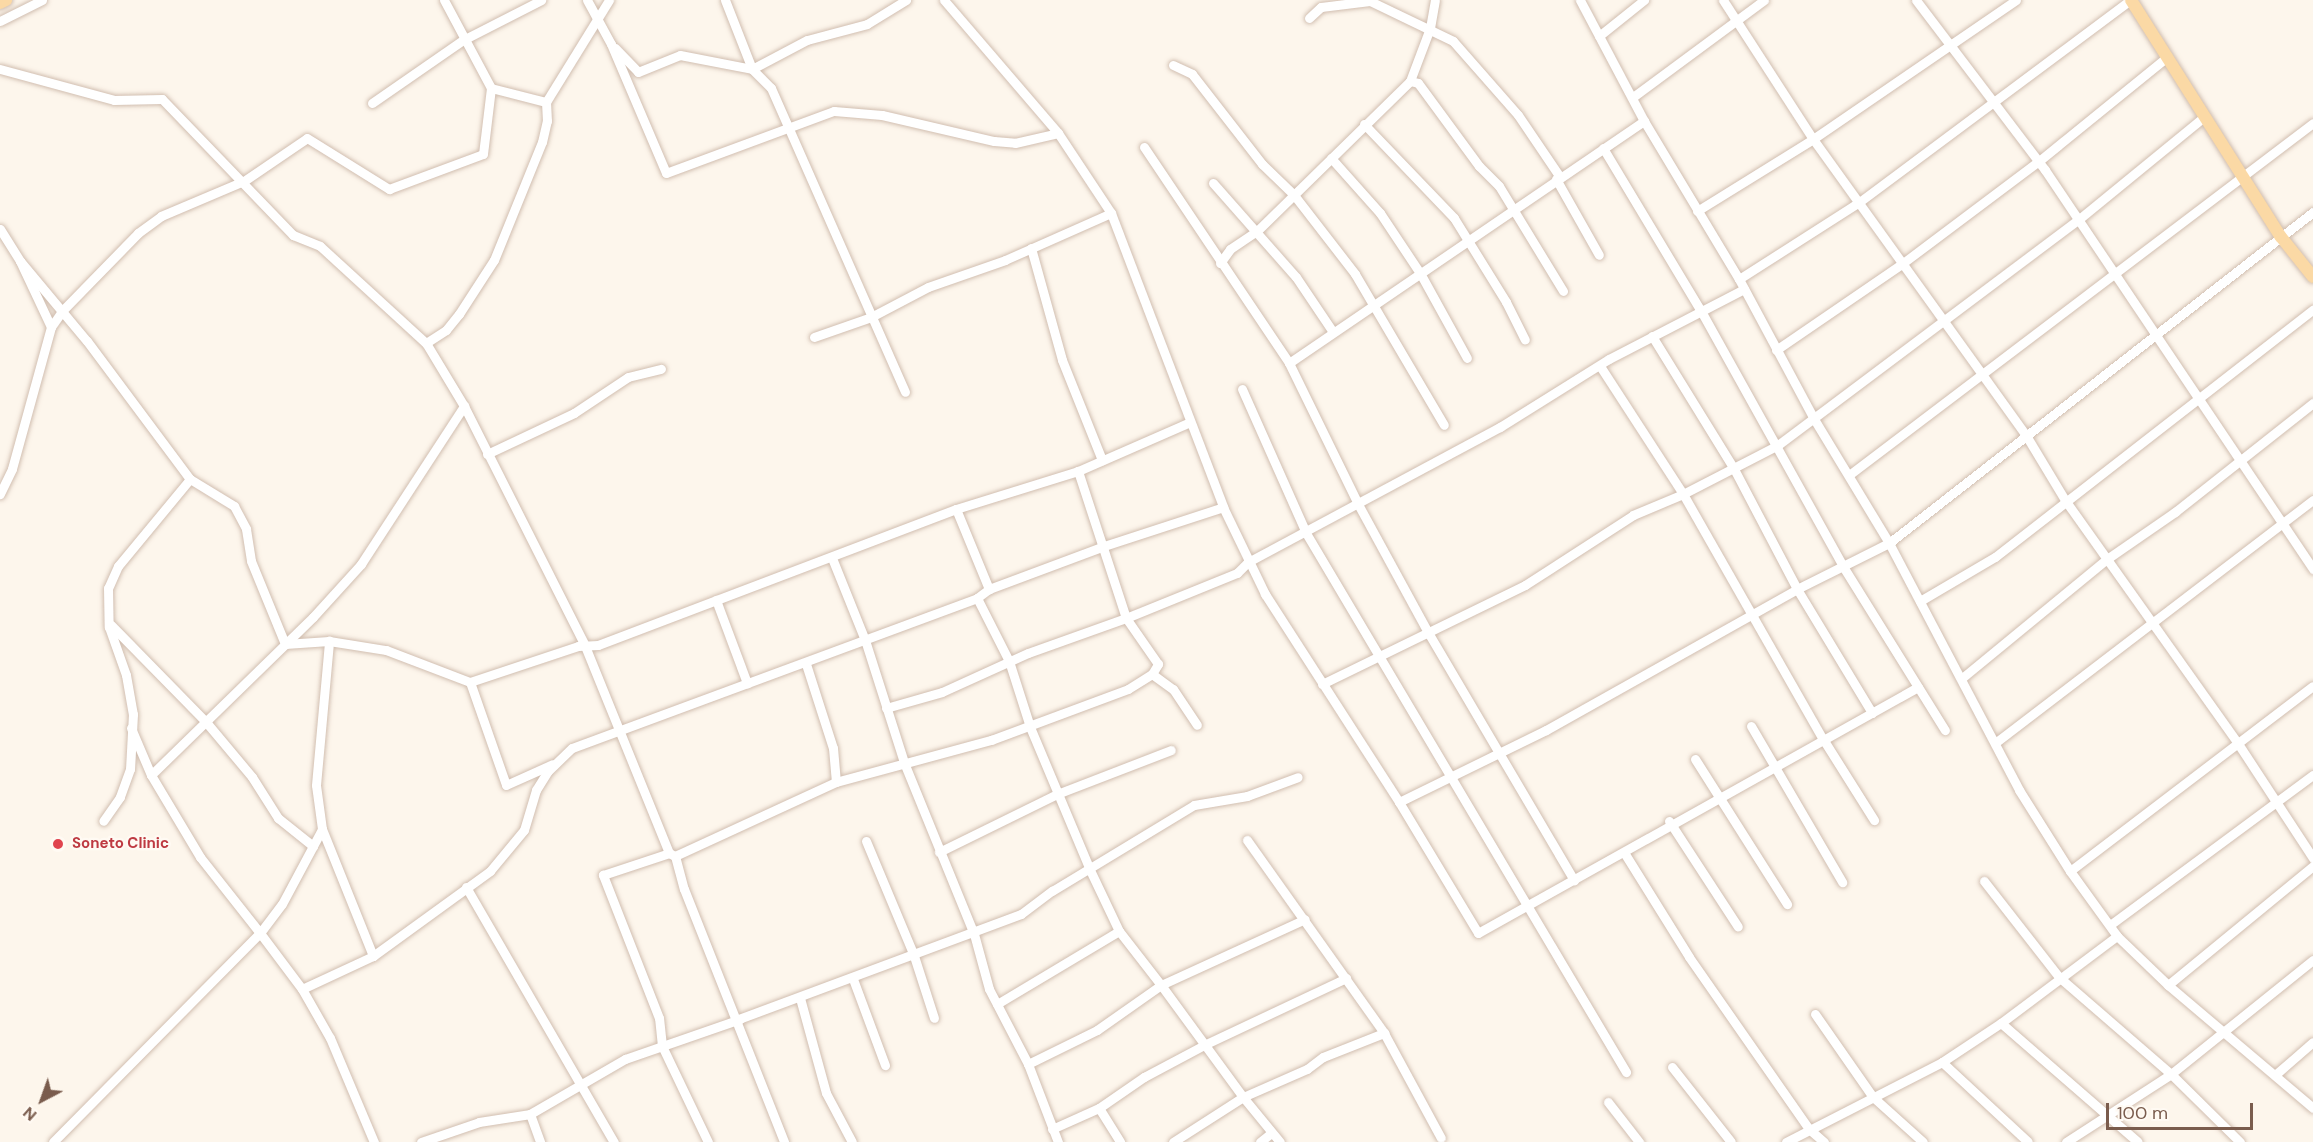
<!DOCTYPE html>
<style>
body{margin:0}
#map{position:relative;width:2313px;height:1142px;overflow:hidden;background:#fdf6ec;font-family:"DM Sans",sans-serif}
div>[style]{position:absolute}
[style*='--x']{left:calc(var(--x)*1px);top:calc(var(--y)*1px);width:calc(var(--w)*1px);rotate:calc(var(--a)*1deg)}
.roads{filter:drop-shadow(0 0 2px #d1beb0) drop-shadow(0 0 2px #d1beb0)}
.minor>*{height:9px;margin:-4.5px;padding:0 4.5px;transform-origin:4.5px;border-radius:4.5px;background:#fff}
.major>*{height:12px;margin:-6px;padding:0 6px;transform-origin:6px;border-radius:6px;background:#fbd9a5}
.dots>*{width:16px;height:16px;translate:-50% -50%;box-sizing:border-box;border:3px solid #fffaf3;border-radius:50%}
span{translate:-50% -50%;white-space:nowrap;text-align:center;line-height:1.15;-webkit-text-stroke:4.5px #fffaf3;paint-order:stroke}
.health-label{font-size:15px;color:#be3a42;font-weight:700}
.left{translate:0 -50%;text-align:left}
.north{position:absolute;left:12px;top:1070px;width:60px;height:60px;-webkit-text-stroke:4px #fffaf3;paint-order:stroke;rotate:221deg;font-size:16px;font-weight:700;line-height:24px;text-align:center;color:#7a5c4d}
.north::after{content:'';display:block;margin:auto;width:21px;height:27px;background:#7a5c4d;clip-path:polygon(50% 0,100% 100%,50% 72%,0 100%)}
.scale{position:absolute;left:2106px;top:1103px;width:147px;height:27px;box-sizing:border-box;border:3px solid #7a5c4d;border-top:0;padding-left:8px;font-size:18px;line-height:21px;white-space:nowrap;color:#7a5c4d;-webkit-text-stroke:4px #fffaf3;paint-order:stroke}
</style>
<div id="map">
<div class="roads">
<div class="minor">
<div style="--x:444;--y:0;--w:100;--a:61.9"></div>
<div style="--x:587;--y:0;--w:50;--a:61.4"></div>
<div style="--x:611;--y:44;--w:140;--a:66.9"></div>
<div style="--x:666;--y:173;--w:179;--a:-20.3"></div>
<div style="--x:834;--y:111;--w:48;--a:4.8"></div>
<div style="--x:882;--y:115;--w:115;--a:13.1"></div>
<div style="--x:994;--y:141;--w:21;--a:5"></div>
<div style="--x:1015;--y:143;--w:44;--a:-13.1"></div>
<div style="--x:725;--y:0;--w:74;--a:68.6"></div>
<div style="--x:752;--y:69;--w:62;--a:-27.8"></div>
<div style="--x:807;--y:40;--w:62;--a:-14.9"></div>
<div style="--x:867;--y:24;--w:46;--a:-31.6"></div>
<div style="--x:944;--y:0;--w:175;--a:49.4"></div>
<div style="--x:1058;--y:133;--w:96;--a:56.5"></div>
<div style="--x:1111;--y:213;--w:315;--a:69.1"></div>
<div style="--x:1223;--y:507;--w:97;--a:64.2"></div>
<div style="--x:1265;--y:594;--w:247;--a:57.2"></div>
<div style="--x:1399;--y:802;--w:153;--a:58.9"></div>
<div style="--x:1478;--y:933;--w:504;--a:-29.21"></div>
<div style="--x:1580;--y:0;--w:137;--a:62.1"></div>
<div style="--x:1644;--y:121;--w:184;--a:59"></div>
<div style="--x:1739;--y:279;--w:159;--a:61.8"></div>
<div style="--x:1814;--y:419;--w:145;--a:58.8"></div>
<div style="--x:1889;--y:543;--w:279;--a:62.2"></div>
<div style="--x:2019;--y:790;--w:96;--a:57.8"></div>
<div style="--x:2070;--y:871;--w:80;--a:54.1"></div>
<div style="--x:2117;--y:936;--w:71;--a:43.9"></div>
<div style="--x:2168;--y:985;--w:190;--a:40.3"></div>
<div style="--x:1723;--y:0;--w:166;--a:57.1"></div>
<div style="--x:1813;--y:139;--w:367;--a:54.3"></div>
<div style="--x:2027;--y:437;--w:74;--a:58.9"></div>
<div style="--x:2065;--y:500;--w:297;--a:54.6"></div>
<div style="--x:2237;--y:742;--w:139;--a:56.8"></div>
<div style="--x:1916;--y:0;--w:213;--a:52.8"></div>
<div style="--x:2045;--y:170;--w:481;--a:56.1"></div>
<div style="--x:1309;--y:18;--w:16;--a:-43"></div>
<div style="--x:1321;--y:7;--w:49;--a:-7"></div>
<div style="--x:1370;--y:1;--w:92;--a:25.7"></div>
<div style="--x:1453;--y:41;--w:98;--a:48.7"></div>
<div style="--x:1518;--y:115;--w:75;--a:55.9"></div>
<div style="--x:0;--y:21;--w:47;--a:-26.6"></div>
<div style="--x:1599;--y:36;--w:58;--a:-38.7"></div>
<div style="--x:615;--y:48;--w:33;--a:46"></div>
<div style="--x:638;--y:72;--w:45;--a:-22"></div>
<div style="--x:680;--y:55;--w:73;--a:11"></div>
<div style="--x:752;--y:69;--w:27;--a:45"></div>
<div style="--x:771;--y:88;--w:332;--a:66.2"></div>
<div style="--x:1173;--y:65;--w:21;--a:25"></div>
<div style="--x:1192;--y:74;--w:114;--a:52.1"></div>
<div style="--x:1262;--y:164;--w:45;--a:44.1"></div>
<div style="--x:1294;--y:195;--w:100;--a:52.3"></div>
<div style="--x:1355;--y:274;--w:175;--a:59.5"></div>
<div style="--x:0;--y:69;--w:118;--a:15.2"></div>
<div style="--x:114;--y:100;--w:48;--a:-1.2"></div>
<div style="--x:162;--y:99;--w:189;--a:46.1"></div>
<div style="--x:293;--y:235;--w:29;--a:22"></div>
<div style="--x:320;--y:246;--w:144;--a:42.5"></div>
<div style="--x:426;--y:343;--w:74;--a:58.9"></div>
<div style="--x:464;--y:406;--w:269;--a:63.2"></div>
<div style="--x:585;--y:646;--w:223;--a:67.9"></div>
<div style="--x:1410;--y:81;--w:8;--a:14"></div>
<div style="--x:1418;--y:83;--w:103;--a:53.7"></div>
<div style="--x:1479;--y:166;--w:28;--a:45"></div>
<div style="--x:1499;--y:186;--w:123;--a:58.6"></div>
<div style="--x:1633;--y:97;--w:163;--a:-36.5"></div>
<div style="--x:372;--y:103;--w:111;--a:-34.7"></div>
<div style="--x:463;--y:40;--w:88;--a:-27.1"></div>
<div style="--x:1364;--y:124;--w:130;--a:46.2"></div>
<div style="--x:1454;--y:218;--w:99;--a:58.2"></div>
<div style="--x:1506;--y:302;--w:42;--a:63.4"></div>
<div style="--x:1144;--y:147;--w:260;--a:56.1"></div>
<div style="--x:1289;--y:363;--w:157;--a:63.9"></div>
<div style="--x:1358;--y:504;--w:148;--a:61.4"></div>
<div style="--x:1429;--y:634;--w:286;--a:59.5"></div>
<div style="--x:1603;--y:148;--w:190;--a:59"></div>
<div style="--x:1701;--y:311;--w:294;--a:60.9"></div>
<div style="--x:1844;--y:568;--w:191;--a:58.1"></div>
<div style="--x:1331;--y:158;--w:74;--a:48.3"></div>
<div style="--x:1380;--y:213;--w:72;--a:56.3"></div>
<div style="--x:1420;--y:273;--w:97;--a:61.1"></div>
<div style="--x:1556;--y:179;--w:87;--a:60.5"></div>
<div style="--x:1213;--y:183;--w:125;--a:48.6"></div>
<div style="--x:1296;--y:277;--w:66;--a:56.1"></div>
<div style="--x:1697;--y:211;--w:137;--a:-31.8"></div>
<div style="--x:1813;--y:139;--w:246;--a:-34.4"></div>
<div style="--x:0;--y:229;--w:38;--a:58"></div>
<div style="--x:20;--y:261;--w:73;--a:64.8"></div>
<div style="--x:51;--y:327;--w:147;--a:105.4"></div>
<div style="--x:12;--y:469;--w:28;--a:116"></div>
<div style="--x:1031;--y:248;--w:116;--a:74.5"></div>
<div style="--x:1062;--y:360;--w:108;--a:68.2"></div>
<div style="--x:20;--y:261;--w:104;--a:50.1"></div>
<div style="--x:87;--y:341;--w:172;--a:53.3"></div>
<div style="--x:190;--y:479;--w:113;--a:129.6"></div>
<div style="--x:118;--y:566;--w:24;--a:114"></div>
<div style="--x:108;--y:588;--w:39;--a:89"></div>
<div style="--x:109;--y:627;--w:51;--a:70.5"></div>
<div style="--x:126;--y:675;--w:40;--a:80"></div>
<div style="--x:133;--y:714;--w:55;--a:93.1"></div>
<div style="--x:130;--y:769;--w:30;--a:110"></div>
<div style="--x:120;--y:797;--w:29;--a:125"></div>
<div style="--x:1220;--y:263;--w:17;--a:-54"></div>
<div style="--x:1230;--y:249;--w:32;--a:-34"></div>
<div style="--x:1257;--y:231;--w:214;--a:-44.4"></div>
<div style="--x:1410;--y:81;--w:57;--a:-69.3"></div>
<div style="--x:1430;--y:28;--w:28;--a:-80"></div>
<div style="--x:1739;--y:279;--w:141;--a:-32.6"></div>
<div style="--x:1858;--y:203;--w:339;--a:-36.7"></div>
<div style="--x:51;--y:327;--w:19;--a:-55"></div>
<div style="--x:62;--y:311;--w:109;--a:-45.7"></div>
<div style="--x:138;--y:233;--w:29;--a:-36"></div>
<div style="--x:161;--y:216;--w:90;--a:-22.9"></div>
<div style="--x:244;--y:181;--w:76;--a:-34.3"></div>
<div style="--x:307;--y:138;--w:97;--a:31.9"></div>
<div style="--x:389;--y:189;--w:100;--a:-20.4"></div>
<div style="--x:483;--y:154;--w:66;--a:-83.1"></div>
<div style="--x:491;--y:88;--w:57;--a:14.3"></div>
<div style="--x:1652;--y:336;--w:154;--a:58.3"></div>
<div style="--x:1733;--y:467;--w:138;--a:62.3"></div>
<div style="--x:1797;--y:589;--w:145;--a:58.8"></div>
<div style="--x:814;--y:337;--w:60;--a:-19.3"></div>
<div style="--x:871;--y:317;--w:64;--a:-27.8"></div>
<div style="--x:928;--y:287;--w:82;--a:-19.3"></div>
<div style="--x:1005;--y:260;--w:116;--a:-23.9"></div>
<div style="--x:426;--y:343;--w:24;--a:-33"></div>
<div style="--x:446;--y:330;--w:21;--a:-51"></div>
<div style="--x:459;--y:314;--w:64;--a:-57.1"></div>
<div style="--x:494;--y:260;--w:127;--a:-67.9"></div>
<div style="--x:542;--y:142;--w:22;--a:-77"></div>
<div style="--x:547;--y:121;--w:19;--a:-93"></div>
<div style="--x:546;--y:102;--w:120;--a:-58.3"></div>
<div style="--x:1776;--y:350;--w:154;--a:-34.4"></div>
<div style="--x:1903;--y:263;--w:170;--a:-36.9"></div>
<div style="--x:2039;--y:161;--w:165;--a:-39.1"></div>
<div style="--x:1289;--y:363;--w:430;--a:-34.3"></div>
<div style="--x:1600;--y:366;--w:153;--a:57"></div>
<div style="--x:1683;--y:494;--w:282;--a:60.3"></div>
<div style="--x:1823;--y:739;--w:96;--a:57.8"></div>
<div style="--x:1242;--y:389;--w:158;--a:66"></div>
<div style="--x:1306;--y:533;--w:627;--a:59.3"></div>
<div style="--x:487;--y:454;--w:96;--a:-25.2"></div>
<div style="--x:574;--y:413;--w:65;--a:-33.7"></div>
<div style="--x:628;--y:377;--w:34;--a:-14"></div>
<div style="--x:1849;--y:475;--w:582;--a:-37.18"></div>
<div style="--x:190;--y:479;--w:52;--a:31.5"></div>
<div style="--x:234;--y:506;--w:26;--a:62"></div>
<div style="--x:246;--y:529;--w:32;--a:81"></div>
<div style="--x:251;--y:561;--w:90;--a:67.7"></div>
<div style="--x:285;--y:644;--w:44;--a:-3.9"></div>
<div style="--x:329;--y:641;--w:58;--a:9"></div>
<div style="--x:386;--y:650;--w:90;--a:20.9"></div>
<div style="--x:470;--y:682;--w:114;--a:-18.4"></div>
<div style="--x:578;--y:646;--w:20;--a:-3"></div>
<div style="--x:598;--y:645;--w:383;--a:-20.8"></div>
<div style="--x:956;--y:509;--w:128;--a:-17.3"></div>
<div style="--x:1078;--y:471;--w:122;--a:-23.6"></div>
<div style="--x:956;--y:509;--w:87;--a:67.6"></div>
<div style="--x:832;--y:558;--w:88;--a:68.1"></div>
<div style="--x:865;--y:640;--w:131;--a:72.3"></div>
<div style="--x:905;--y:765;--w:183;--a:67.8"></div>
<div style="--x:974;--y:934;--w:57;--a:74.7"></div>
<div style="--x:989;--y:989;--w:85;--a:62.5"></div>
<div style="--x:1028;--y:1064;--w:84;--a:69"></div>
<div style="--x:977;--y:598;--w:71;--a:63.1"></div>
<div style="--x:1009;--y:661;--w:69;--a:72.3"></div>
<div style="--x:1030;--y:727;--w:155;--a:67.2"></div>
<div style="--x:1090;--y:870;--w:68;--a:64.6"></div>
<div style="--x:1119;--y:931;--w:68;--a:52.1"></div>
<div style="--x:1161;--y:985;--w:158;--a:-24.6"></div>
<div style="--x:716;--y:600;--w:89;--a:69.5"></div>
<div style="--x:1920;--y:601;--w:87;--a:-30.4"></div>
<div style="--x:1995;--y:557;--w:403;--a:-37.9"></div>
<div style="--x:111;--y:625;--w:136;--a:45.6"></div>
<div style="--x:206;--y:722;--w:72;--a:50.1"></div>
<div style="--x:252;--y:777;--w:49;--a:57.6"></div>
<div style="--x:278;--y:818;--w:45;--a:38.7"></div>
<div style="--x:806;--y:664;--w:88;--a:72.2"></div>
<div style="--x:833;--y:748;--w:34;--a:85"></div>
<div style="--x:1152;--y:674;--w:26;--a:36"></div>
<div style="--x:1173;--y:689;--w:43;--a:56.3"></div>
<div style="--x:1962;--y:678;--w:188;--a:-39.4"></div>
<div style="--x:2107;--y:559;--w:83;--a:-34.7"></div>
<div style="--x:2175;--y:512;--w:176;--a:-38.3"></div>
<div style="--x:470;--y:682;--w:109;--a:70.7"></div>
<div style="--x:506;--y:785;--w:51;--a:-24.1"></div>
<div style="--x:1322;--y:684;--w:226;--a:-26"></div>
<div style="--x:1525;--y:585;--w:129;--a:-32.9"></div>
<div style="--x:1633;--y:515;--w:54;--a:-22.8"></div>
<div style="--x:1683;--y:494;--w:107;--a:-27.3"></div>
<div style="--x:1778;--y:445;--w:375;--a:-36.9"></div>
<div style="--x:2078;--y:220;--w:164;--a:-39.3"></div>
<div style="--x:886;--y:708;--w:58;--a:-15.9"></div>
<div style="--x:942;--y:692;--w:94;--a:-24.4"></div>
<div style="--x:1028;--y:653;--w:104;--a:-19.7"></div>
<div style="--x:1126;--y:618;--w:155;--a:-108.1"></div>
<div style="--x:1751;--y:726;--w:181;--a:59.7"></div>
<div style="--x:131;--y:728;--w:51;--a:66.9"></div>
<div style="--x:151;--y:775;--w:96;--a:59.1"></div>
<div style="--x:200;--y:857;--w:97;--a:51.7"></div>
<div style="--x:260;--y:933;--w:36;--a:-53"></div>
<div style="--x:282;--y:904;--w:85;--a:-61.9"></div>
<div style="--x:322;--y:829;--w:137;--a:68.1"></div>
<div style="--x:373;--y:956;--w:78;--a:155.1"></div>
<div style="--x:302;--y:989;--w:56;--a:60.3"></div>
<div style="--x:330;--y:1038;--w:113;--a:67.1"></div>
<div style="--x:1995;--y:743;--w:400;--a:-37.4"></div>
<div style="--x:1695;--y:759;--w:172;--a:57.6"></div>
<div style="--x:151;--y:775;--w:226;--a:-44.3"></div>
<div style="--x:313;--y:617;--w:72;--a:-47.8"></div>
<div style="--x:361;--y:564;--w:189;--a:-56.9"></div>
<div style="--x:1399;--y:802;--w:164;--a:-26.1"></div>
<div style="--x:1546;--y:730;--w:288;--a:-29.3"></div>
<div style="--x:1797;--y:589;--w:103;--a:-26.6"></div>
<div style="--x:1889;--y:543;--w:538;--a:-37.98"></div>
<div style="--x:1669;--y:821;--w:126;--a:56.9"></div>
<div style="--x:322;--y:829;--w:44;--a:-97.8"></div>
<div style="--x:316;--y:785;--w:145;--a:-84.8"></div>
<div style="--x:1247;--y:840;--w:237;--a:54.6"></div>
<div style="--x:866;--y:841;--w:125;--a:67.3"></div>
<div style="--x:914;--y:956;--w:65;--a:72.1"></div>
<div style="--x:939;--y:852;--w:131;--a:-26.2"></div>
<div style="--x:1057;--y:794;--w:122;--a:-21.1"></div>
<div style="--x:1625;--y:854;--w:121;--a:58.1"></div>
<div style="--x:1689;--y:957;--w:210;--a:55.1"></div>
<div style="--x:1809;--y:1129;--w:20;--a:41"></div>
<div style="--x:675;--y:856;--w:34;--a:75"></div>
<div style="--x:684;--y:889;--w:272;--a:68.4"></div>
<div style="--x:2070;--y:871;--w:305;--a:-37.3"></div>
<div style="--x:1984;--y:881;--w:122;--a:52"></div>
<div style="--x:2059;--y:977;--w:148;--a:40.9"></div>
<div style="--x:2171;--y:1074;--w:97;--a:44.6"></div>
<div style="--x:466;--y:887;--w:295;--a:59.9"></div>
<div style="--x:2110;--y:925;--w:252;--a:-36.5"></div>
<div style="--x:373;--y:956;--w:145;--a:-36"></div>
<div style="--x:490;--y:871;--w:53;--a:-50.3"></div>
<div style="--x:524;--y:830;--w:42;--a:-73.3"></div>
<div style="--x:536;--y:790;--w:22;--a:-58"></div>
<div style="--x:548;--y:771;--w:33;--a:-44"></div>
<div style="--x:572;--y:748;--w:432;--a:-20.3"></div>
<div style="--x:977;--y:598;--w:15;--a:-37"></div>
<div style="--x:989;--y:589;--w:123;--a:-20.5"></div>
<div style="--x:1104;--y:546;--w:125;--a:-18.1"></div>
<div style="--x:853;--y:979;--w:92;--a:69.6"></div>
<div style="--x:2168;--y:985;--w:188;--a:-39.4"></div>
<div style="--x:800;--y:998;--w:98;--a:74.7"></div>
<div style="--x:826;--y:1093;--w:55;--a:62"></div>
<div style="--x:997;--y:1004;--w:142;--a:-30.9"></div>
<div style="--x:1815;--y:1014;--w:101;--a:55.1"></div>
<div style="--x:1873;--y:1097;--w:67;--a:42"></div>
<div style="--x:736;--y:1020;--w:304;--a:-20.4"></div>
<div style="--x:1021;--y:914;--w:39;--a:-37"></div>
<div style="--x:1052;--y:891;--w:166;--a:-31.2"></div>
<div style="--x:1194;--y:805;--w:54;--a:-9.6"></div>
<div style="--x:1247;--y:796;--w:54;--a:-20.4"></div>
<div style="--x:2001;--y:1023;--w:181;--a:41"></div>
<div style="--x:1942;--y:1062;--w:117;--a:42.9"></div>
<div style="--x:1028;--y:1064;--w:77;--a:-26.2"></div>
<div style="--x:1097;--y:1030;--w:78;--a:-35.1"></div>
<div style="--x:1161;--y:985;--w:139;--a:53.8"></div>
<div style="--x:1243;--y:1097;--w:70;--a:-23.6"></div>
<div style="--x:1307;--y:1069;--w:20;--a:-37"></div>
<div style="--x:1323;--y:1057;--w:66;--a:-21.5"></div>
<div style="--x:1384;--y:1033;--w:119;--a:61.5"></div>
<div style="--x:1672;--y:1067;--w:95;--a:51.8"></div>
<div style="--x:2275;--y:1075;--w:50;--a:-41"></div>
<div style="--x:1608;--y:1102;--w:51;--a:52.2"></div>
<div style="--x:1099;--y:1108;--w:55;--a:-34.6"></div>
<div style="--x:1144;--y:1077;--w:70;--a:-28"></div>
<div style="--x:1206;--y:1044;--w:155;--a:-25.2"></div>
<div style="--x:530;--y:1114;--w:30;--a:70"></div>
<div style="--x:1052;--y:1129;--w:51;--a:-24.1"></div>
<div style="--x:1099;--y:1108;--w:40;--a:58"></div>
<div style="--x:53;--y:1142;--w:294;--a:-45.3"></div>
<div style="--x:260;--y:933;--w:70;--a:53.1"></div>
<div style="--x:421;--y:1142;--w:61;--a:-19"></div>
<div style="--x:479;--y:1122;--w:52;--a:-8.9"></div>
<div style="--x:530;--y:1114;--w:110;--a:-30.1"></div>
<div style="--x:625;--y:1059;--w:122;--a:-19.2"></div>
<div style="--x:708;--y:1142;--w:106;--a:-115.6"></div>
<div style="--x:662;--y:1046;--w:28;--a:-96"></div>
<div style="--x:659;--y:1018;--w:154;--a:-111.4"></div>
<div style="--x:603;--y:875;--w:70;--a:-18.4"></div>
<div style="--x:669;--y:853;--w:7;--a:27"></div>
<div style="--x:675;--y:856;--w:177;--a:-24.7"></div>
<div style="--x:836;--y:782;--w:161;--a:-15.2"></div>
<div style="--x:991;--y:740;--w:146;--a:-20.4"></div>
<div style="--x:1128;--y:689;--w:28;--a:-32"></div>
<div style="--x:1152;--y:674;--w:12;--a:-59"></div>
<div style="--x:1158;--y:664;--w:56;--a:-124.8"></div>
<div style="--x:1126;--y:618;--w:120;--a:-22.1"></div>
<div style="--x:1237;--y:573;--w:16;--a:-45"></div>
<div style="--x:1248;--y:562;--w:286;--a:-28.2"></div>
<div style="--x:1500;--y:427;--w:128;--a:-32"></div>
<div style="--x:1609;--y:359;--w:152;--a:-27.4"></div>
<div style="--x:1173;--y:1142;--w:83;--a:-32.7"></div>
<div style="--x:1243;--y:1097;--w:58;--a:50.6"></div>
<div style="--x:1260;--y:1142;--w:14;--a:-39"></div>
<div style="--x:1786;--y:1142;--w:175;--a:-27.1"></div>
<div style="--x:1942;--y:1062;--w:71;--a:-33.5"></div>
<div style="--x:2001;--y:1023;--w:145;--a:-36.9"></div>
<div style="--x:2066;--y:1142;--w:125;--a:-32.9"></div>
<div style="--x:2171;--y:1074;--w:182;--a:-38.8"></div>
</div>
<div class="major">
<div style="--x:2131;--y:0;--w:280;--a:57.7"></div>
<div style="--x:2281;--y:237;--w:51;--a:51.3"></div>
<div style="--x:0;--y:3;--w:7;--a:-27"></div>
</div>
</div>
<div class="dots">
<div style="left:58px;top:844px;background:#e0444e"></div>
</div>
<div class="health-label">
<span class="left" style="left:72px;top:844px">Soneto Clinic</span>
</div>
<div class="north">N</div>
<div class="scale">100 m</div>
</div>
